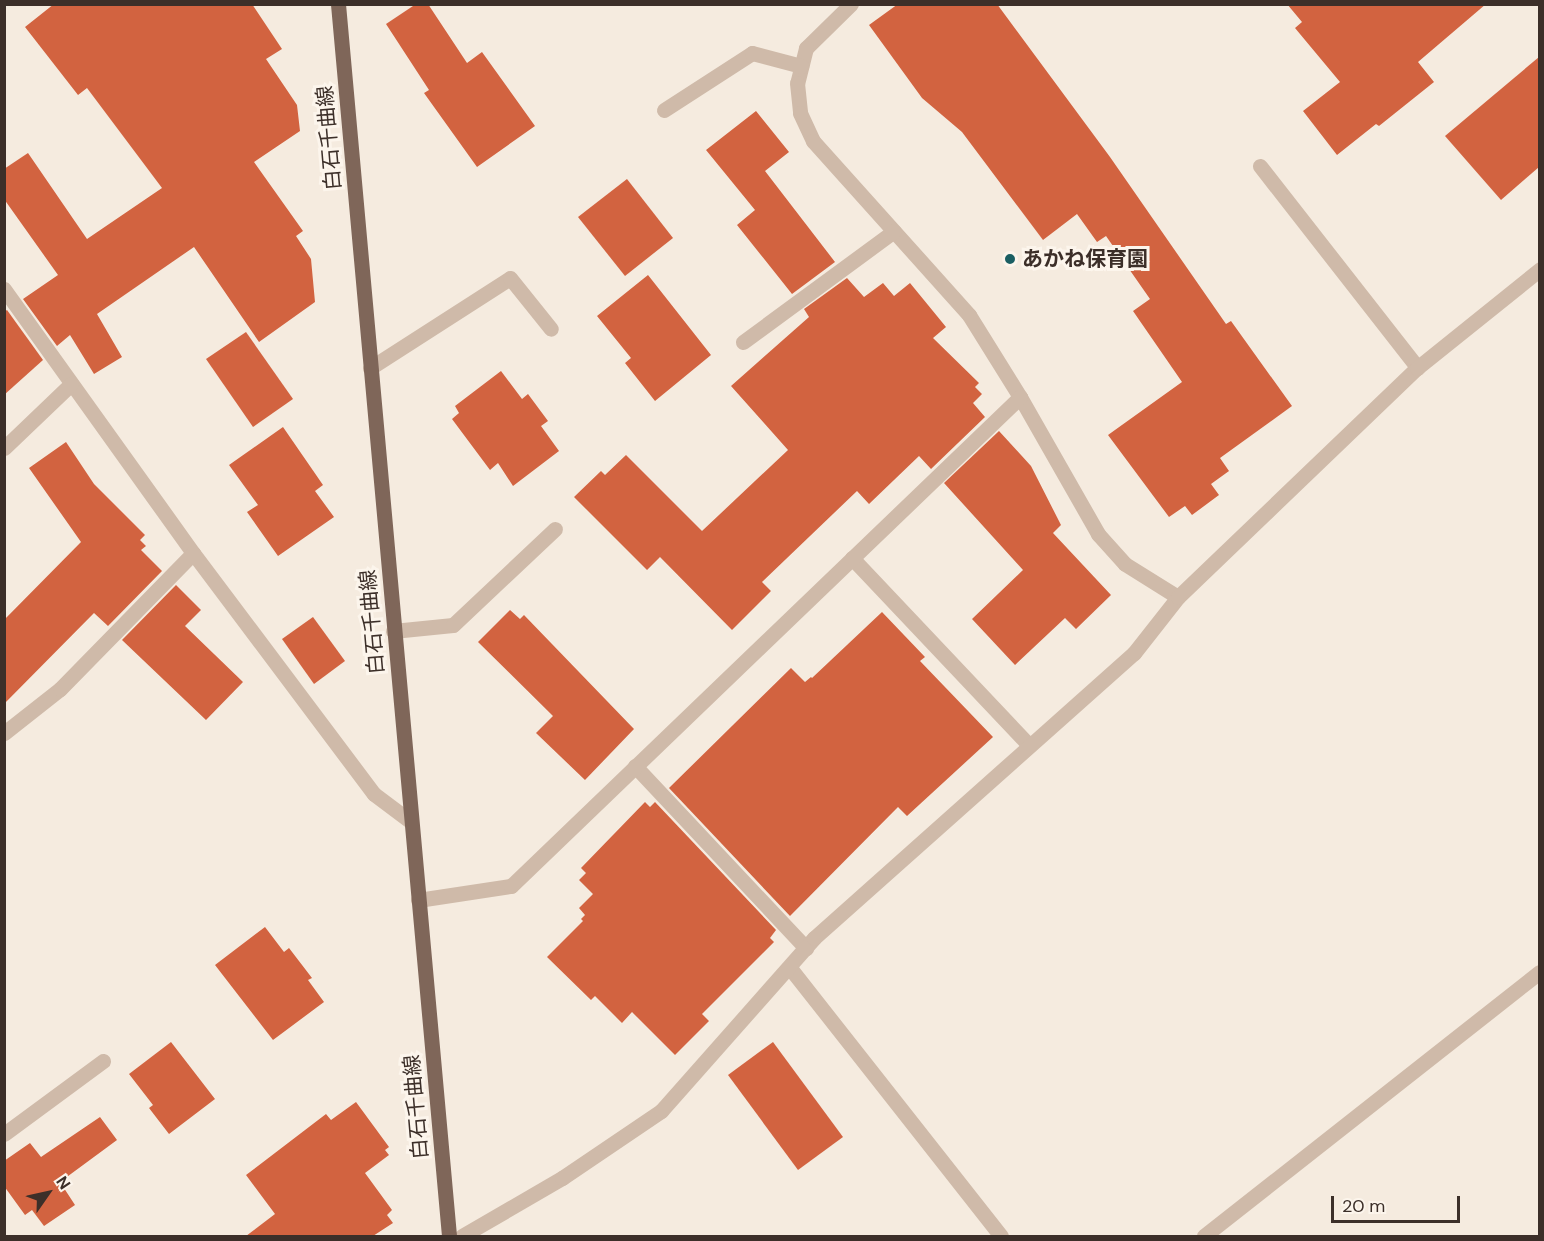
<!DOCTYPE html>
<meta charset="utf-8">
<style>
body{margin:0}
#map{position:relative;width:1544px;height:1241px;overflow:hidden;background:#f5ebdf;font-family:"DM Sans","Noto Sans JP",sans-serif}
div>[style]{position:absolute}
[style*='--x']{left:calc(var(--x)*1px);top:calc(var(--y)*1px);width:calc(var(--w)*1px);rotate:calc(var(--a)*1deg)}
.building>*{inset:0;background:#d26340}
.minor>*{height:15px;margin:-7.5px;padding:0 7.5px;transform-origin:7.5px;border-radius:7.5px;background:#cfbaa9}
.major>*{height:15px;margin:-7.5px;padding:0 7.5px;transform-origin:7.5px;border-radius:7.5px;background:#7f6659}
.dots>*{width:16px;height:16px;translate:-50% -50%;box-sizing:border-box;border:3px solid #fcf5ec;border-radius:50%}
span{translate:-50% -50%;white-space:nowrap;text-align:center;line-height:1.15;-webkit-text-stroke:6px #fcf5ec;paint-order:stroke}
.street-label{font-size:21px;color:#3c2f29}
.poi-label{font-size:21px;color:#3c2f29;font-weight:700}
.left{translate:0 -50%;text-align:left}
.frame{position:absolute;inset:0;border:6px solid #3c2f29;pointer-events:none}
.north{position:absolute;left:18px;top:1163px;width:60px;height:60px;-webkit-text-stroke:4px #fcf5ec;paint-order:stroke;rotate:56deg;font-size:16px;font-weight:700;line-height:24px;text-align:center;color:#3c2f29}
.north::after{content:'';display:block;margin:auto;width:21px;height:27px;background:#3c2f29;clip-path:polygon(50% 0,100% 100%,50% 72%,0 100%)}
.scale{position:absolute;left:1331px;top:1196px;width:129px;height:27px;box-sizing:border-box;border:3px solid #3c2f29;border-top:0;padding-left:8px;font-size:18px;line-height:21px;white-space:nowrap;color:#3c2f29;-webkit-text-stroke:4px #fcf5ec;paint-order:stroke}
</style>
<div id="map">
<div class="building">
<div style="clip-path:polygon(54px 4px,252px 4px,282px 49px,266px 59px,297px 105px,300px 131px,254px 162px,303px 231px,296px 236px,311px 259px,315px 302px,259px 342px,194px 247px,97px 314px,122px 357px,94px 374px,70px 335px,57px 346px,23px 299px,58px 275px,4px 199px,4px 169px,28px 153px,87px 239px,162px 188px,87px 88px,78px 95px,25px 27px)"></div>
<div style="clip-path:polygon(416px 4px,428px 4px,467px 63px,482px 52px,535px 126px,477px 167px,424px 93px,429px 90px,386px 24px)"></div>
<div style="clip-path:polygon(898px 4px,997px 4px,1110px 157px,1226px 324px,1231px 321px,1292px 406px,1220px 458px,1229px 471px,1211px 484px,1219px 495px,1192px 515px,1185px 506px,1169px 517px,1108px 435px,1182px 382px,1133px 311px,1150px 299px,1106px 236px,1097px 242px,1077px 214px,1043px 240px,962px 132px,922px 98px,869px 25px)"></div>
<div style="clip-path:polygon(1287px 4px,1486px 4px,1418px 62px,1434px 82px,1379px 126px,1376px 124px,1337px 155px,1303px 111px,1340px 82px,1295px 28px,1302px 22px)"></div>
<div style="clip-path:polygon(1539px 57px,1539px 167px,1501px 200px,1445px 136px)"></div>
<div style="clip-path:polygon(756px 111px,789px 152px,765px 171px,835px 262px,792px 294px,737px 225px,755px 210px,706px 150px)"></div>
<div style="clip-path:polygon(627px 179px,673px 238px,625px 276px,578px 217px)"></div>
<div style="clip-path:polygon(648px 275px,711px 355px,655px 401px,625px 363px,631px 358px,597px 316px)"></div>
<div style="clip-path:polygon(847px 278px,864px 297px,883px 283px,894px 296px,910px 283px,946px 327px,933px 338px,979px 383px,975px 387px,982px 394px,973px 403px,985px 417px,931px 469px,919px 456px,869px 504px,857px 491px,762px 582px,771px 591px,732px 630px,660px 557px,647px 570px,574px 497px,601px 471px,605px 475px,626px 455px,702px 531px,788px 450px,731px 386px,809px 317px,804px 309px)"></div>
<div style="clip-path:polygon(7px 310px,43px 360px,4px 395px,4px 312px)"></div>
<div style="clip-path:polygon(246px 332px,293px 399px,253px 427px,206px 359px)"></div>
<div style="clip-path:polygon(501px 371px,522px 399px,528px 394px,548px 421px,541px 426px,559px 451px,513px 486px,498px 463px,490px 470px,452px 419px,459px 413px,455px 406px)"></div>
<div style="clip-path:polygon(283px 427px,323px 485px,315px 491px,334px 517px,278px 556px,247px 512px,258px 505px,229px 465px)"></div>
<div style="clip-path:polygon(999px 431px,1031px 466px,1061px 525px,1053px 533px,1111px 595px,1076px 629px,1065px 618px,1015px 665px,972px 619px,1023px 570px,944px 483px)"></div>
<div style="clip-path:polygon(66px 442px,94px 484px,145px 535px,140px 540px,146px 546px,141px 550px,162px 571px,108px 626px,94px 613px,4px 704px,4px 620px,81px 542px,29px 468px)"></div>
<div style="clip-path:polygon(176px 585px,201px 610px,185px 626px,243px 682px,206px 720px,122px 640px)"></div>
<div style="clip-path:polygon(510px 610px,520px 619px,524px 615px,634px 729px,585px 780px,536px 733px,553px 716px,478px 642px)"></div>
<div style="clip-path:polygon(882px 612px,925px 657px,920px 661px,993px 737px,907px 816px,898px 807px,790px 916px,669px 788px,791px 668px,805px 682px,811px 677px,812px 678px)"></div>
<div style="clip-path:polygon(313px 617px,345px 661px,314px 684px,282px 639px)"></div>
<div style="clip-path:polygon(645px 802px,650px 807px,655px 802px,776px 930px,770px 938px,774px 942px,702px 1014px,709px 1021px,675px 1055px,632px 1012px,622px 1023px,595px 996px,591px 1000px,547px 957px,583px 921px,581px 919px,585px 915px,579px 908px,593px 894px,579px 880px,586px 873px,581px 868px)"></div>
<div style="clip-path:polygon(265px 927px,284px 952px,289px 948px,312px 978px,308px 980px,324px 1002px,273px 1040px,215px 965px)"></div>
<div style="clip-path:polygon(171px 1042px,215px 1099px,169px 1134px,149px 1108px,153px 1105px,129px 1074px)"></div>
<div style="clip-path:polygon(773px 1042px,843px 1137px,798px 1170px,728px 1075px)"></div>
<div style="clip-path:polygon(356px 1102px,389px 1147px,385px 1150px,389px 1155px,365px 1173px,392px 1210px,387px 1215px,393px 1223px,373px 1236px,246px 1236px,275px 1214px,246px 1175px,326px 1114px,331px 1120px)"></div>
<div style="clip-path:polygon(100px 1117px,117px 1140px,60px 1182px,75px 1205px,44px 1226px,32px 1210px,25px 1215px,4px 1186px,4px 1161px,30px 1143px,41px 1157px)"></div>
</div>
<div class="minor">
<div style="--x:851;--y:4;--w:63;--a:135.6"></div>
<div style="--x:806;--y:48;--w:36;--a:104"></div>
<div style="--x:797;--y:83;--w:30;--a:84"></div>
<div style="--x:800;--y:113;--w:31;--a:65"></div>
<div style="--x:813;--y:141;--w:234;--a:48.1"></div>
<div style="--x:969;--y:315;--w:97;--a:58.1"></div>
<div style="--x:1020;--y:397;--w:158;--a:60.3"></div>
<div style="--x:1098;--y:534;--w:40;--a:48"></div>
<div style="--x:1125;--y:564;--w:62;--a:31.9"></div>
<div style="--x:664;--y:110;--w:105;--a:-32.9"></div>
<div style="--x:752;--y:53;--w:51;--a:14.9"></div>
<div style="--x:1260;--y:166;--w:256;--a:52"></div>
<div style="--x:4;--y:289;--w:325;--a:54.4"></div>
<div style="--x:193;--y:553;--w:301;--a:53.1"></div>
<div style="--x:374;--y:794;--w:45;--a:36.9"></div>
<div style="--x:743;--y:342;--w:187;--a:-36.3"></div>
<div style="--x:370;--y:368;--w:166;--a:-32.7"></div>
<div style="--x:510;--y:278;--w:65;--a:51.2"></div>
<div style="--x:4;--y:448;--w:93;--a:-43.7"></div>
<div style="--x:852;--y:558;--w:257;--a:46.6"></div>
<div style="--x:393;--y:631;--w:60;--a:-5.7"></div>
<div style="--x:453;--y:625;--w:140;--a:-43.3"></div>
<div style="--x:4;--y:733;--w:71;--a:-38.2"></div>
<div style="--x:60;--y:689;--w:190;--a:-45.6"></div>
<div style="--x:635;--y:766;--w:250;--a:46.8"></div>
<div style="--x:418;--y:900;--w:94;--a:-8.6"></div>
<div style="--x:511;--y:886;--w:706;--a:-43.85"></div>
<div style="--x:790;--y:968;--w:341;--a:51.8"></div>
<div style="--x:4;--y:1134;--w:123;--a:-36.4"></div>
<div style="--x:462;--y:1236;--w:116;--a:-30.1"></div>
<div style="--x:562;--y:1178;--w:120;--a:-34.1"></div>
<div style="--x:661;--y:1111;--w:231;--a:-48.5"></div>
<div style="--x:814;--y:938;--w:429;--a:-41.7"></div>
<div style="--x:1134;--y:653;--w:71;--a:-51.8"></div>
<div style="--x:1178;--y:597;--w:331;--a:-43.8"></div>
<div style="--x:1417;--y:368;--w:158;--a:-38.8"></div>
<div style="--x:1204;--y:1236;--w:427;--a:-38.2"></div>
</div>
<div class="major">
<div style="--x:338;--y:4;--w:1237;--a:84.85"></div>
</div>
<div class="dots">
<div style="left:1010px;top:259px;background:#1a5e62"></div>
</div>
<div class="street-label">
<span style="left:329px;top:138px;rotate:-95deg">白石千曲線</span>
<span style="left:372px;top:622px;rotate:-95deg">白石千曲線</span>
<span style="left:416px;top:1107px;rotate:-95deg">白石千曲線</span>
</div>
<div class="poi-label">
<span class="left" style="left:1022px;top:259px">あかね保育園</span>
</div>
<div class="frame"></div>
<div class="north">N</div>
<div class="scale">20 m</div>
</div>
